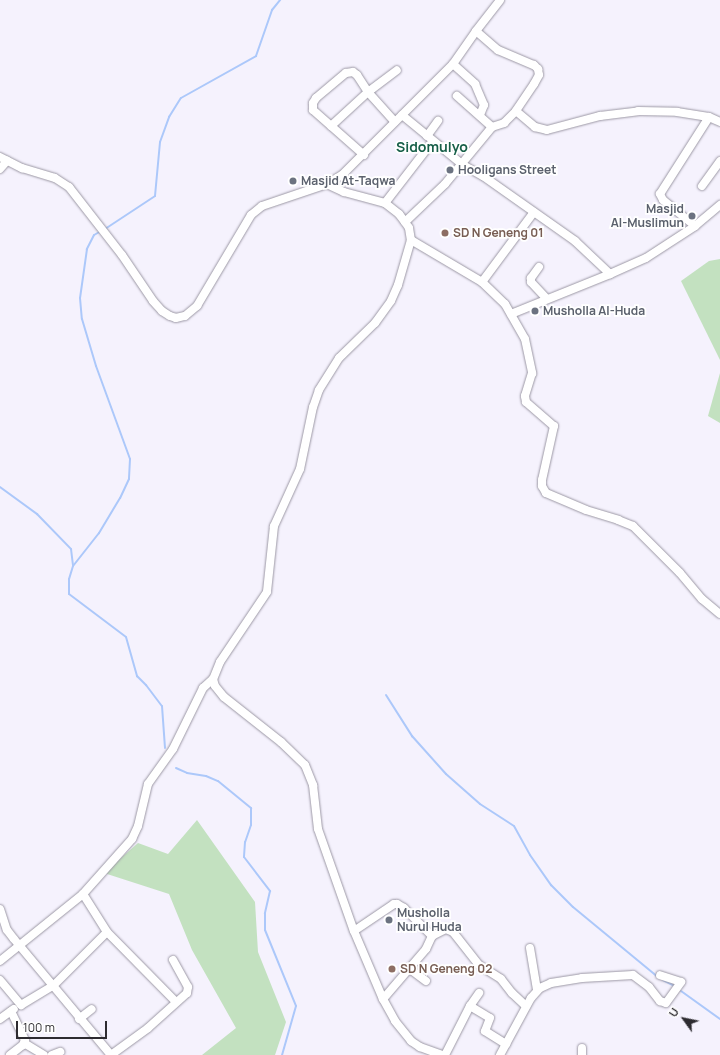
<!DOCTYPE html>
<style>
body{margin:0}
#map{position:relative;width:720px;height:1055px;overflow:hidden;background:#f5f2fd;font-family:Manrope,sans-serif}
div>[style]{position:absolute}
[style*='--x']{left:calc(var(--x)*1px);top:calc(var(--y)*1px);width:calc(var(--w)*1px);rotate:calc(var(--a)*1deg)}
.green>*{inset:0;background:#c3e1c0}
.stream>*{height:2px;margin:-1px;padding:0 1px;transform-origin:1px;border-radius:1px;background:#acc8fa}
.roads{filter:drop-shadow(0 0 1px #9c98a5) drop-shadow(0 0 1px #9c98a5)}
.minor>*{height:8px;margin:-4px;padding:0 4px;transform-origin:4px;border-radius:4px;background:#fff}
.dots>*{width:11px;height:11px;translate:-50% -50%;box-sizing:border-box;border:2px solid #fff;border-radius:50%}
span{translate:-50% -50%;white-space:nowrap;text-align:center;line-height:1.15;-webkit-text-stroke:3.5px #fff;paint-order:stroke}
.worship-label{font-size:12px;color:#5b616d;font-weight:700}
.left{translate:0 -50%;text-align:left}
.right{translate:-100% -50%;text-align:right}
.education-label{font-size:12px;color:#785e54;font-weight:700}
.quarter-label{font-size:14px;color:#175f48;font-weight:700}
.north{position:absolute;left:664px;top:999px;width:40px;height:40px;-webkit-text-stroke:3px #fff;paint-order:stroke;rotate:303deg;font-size:11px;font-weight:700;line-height:16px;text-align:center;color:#2d2b30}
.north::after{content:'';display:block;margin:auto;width:14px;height:18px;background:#2d2b30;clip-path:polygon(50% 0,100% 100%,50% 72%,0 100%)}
.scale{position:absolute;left:16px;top:1021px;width:91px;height:18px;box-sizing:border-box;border:2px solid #2d2b30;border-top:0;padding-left:5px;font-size:12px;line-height:14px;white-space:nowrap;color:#2d2b30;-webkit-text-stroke:3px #fff;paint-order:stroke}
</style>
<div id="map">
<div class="green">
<div style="clip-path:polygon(720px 259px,720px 360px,681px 281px,709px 261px)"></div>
<div style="clip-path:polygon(720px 373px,720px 423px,708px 416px)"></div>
<div style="clip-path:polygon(197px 820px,255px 902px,258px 952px,286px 1022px,275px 1055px,202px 1055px,236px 1028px,192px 950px,169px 894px,104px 873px,138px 843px,168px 854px)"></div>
</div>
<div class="stream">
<div style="--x:105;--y:229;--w:60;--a:-33.4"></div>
<div style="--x:155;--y:196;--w:54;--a:-84.7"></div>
<div style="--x:160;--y:142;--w:27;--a:-70"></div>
<div style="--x:169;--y:117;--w:22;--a:-58"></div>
<div style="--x:181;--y:98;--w:86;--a:-29.2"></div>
<div style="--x:256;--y:56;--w:49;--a:-70.8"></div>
<div style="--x:272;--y:10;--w:13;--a:-51"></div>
<div style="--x:101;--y:231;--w:8;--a:150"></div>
<div style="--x:94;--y:235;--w:16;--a:117"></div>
<div style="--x:87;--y:249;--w:49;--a:98.1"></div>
<div style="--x:80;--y:298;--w:21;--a:85"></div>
<div style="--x:82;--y:319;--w:49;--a:73.4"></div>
<div style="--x:96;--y:366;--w:99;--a:69.9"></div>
<div style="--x:130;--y:459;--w:20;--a:93"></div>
<div style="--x:129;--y:479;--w:21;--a:115"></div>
<div style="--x:120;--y:498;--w:41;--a:121"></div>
<div style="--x:99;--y:533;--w:42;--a:128.2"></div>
<div style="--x:73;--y:566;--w:14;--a:107"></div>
<div style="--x:69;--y:579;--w:15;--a:90"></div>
<div style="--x:69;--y:594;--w:71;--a:37"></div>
<div style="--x:126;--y:637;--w:41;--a:74.2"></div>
<div style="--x:137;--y:676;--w:13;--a:45"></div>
<div style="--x:146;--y:685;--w:26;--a:53"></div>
<div style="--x:162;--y:706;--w:42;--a:85.9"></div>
<div style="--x:0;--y:487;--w:46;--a:36.1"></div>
<div style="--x:37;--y:514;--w:49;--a:45.8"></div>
<div style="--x:71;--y:549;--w:16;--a:83"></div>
<div style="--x:386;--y:695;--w:49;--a:57.6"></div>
<div style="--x:412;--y:736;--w:51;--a:48.2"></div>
<div style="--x:446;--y:774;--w:45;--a:41.4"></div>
<div style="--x:480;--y:804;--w:40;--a:32.9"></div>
<div style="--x:514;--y:826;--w:33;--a:61"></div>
<div style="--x:530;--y:855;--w:37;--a:55"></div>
<div style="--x:551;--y:885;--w:31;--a:45"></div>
<div style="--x:573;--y:907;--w:110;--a:39.5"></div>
<div style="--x:176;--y:768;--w:12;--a:24"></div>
<div style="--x:187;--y:773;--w:19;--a:9"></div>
<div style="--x:206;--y:776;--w:13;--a:23"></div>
<div style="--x:218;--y:781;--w:43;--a:39.3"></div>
<div style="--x:251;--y:808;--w:17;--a:90"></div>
<div style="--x:251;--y:825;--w:18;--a:109"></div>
<div style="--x:245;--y:842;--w:15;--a:94"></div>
<div style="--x:244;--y:857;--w:43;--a:52.6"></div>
<div style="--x:270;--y:891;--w:23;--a:103"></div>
<div style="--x:265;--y:913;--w:17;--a:90"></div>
<div style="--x:265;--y:930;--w:82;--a:67.8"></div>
<div style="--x:296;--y:1006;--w:51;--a:105.9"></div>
<div style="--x:663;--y:980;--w:11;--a:27"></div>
<div style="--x:681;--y:991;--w:48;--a:35.7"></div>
</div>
<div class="roads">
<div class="minor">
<div style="--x:476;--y:31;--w:29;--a:41"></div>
<div style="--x:498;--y:50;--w:39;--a:23"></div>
<div style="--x:534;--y:65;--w:6;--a:45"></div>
<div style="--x:538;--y:69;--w:6;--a:81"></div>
<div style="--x:539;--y:75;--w:10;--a:119"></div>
<div style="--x:534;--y:84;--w:32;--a:124"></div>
<div style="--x:453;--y:64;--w:30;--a:42"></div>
<div style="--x:475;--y:84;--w:23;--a:67"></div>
<div style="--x:484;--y:105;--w:11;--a:112"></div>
<div style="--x:402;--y:115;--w:79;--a:39.3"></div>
<div style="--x:463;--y:165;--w:23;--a:29"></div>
<div style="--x:483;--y:176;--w:113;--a:35.2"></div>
<div style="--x:575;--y:241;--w:48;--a:43.3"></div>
<div style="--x:610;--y:274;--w:39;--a:-24"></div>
<div style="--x:646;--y:258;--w:59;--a:-33.1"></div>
<div style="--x:695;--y:226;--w:33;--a:-40"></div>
<div style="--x:331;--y:126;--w:50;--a:-42.6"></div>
<div style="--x:368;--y:92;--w:36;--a:-37"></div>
<div style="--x:492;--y:127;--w:13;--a:-18"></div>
<div style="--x:504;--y:123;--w:17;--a:-45"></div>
<div style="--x:516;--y:111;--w:25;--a:40"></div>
<div style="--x:535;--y:127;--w:12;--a:14"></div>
<div style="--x:547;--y:130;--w:55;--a:-14.8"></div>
<div style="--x:600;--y:116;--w:38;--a:-7"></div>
<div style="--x:638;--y:111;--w:39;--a:1"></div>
<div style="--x:677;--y:112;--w:32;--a:9"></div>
<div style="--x:709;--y:117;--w:12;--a:24"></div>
<div style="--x:427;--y:136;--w:19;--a:-54"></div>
<div style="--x:364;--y:155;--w:68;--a:-138.6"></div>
<div style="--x:313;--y:110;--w:7;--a:-90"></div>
<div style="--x:313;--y:103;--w:6;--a:-59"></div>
<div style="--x:316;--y:98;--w:39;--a:-40"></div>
<div style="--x:346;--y:73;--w:7;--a:-8"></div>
<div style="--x:353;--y:72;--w:5;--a:37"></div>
<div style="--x:357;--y:75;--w:20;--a:57"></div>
<div style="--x:368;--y:92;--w:40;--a:48"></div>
<div style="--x:0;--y:157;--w:25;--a:27"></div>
<div style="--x:22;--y:168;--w:34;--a:17"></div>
<div style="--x:55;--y:178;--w:17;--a:33"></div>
<div style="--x:69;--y:187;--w:86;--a:52.1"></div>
<div style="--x:122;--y:255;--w:55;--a:56"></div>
<div style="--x:153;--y:301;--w:13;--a:48"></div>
<div style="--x:162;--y:311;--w:9;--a:32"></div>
<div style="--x:170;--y:316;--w:6;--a:18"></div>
<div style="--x:176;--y:318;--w:9;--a:-13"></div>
<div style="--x:185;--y:316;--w:16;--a:-40"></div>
<div style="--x:197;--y:306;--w:106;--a:-59.3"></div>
<div style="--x:251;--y:215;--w:14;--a:-39"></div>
<div style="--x:262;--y:206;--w:69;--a:-18.7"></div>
<div style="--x:327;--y:184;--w:17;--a:-31"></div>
<div style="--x:342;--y:175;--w:157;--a:-45"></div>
<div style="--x:453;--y:64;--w:40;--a:-55.1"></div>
<div style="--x:476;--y:31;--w:39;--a:-52"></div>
<div style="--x:0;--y:169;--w:11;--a:-49"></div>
<div style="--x:327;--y:184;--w:19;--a:25"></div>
<div style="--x:344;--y:192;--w:42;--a:15"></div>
<div style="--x:385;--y:203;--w:18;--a:38"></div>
<div style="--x:399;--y:214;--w:10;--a:53"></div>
<div style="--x:405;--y:222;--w:7;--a:56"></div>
<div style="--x:409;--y:228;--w:12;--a:81"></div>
<div style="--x:411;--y:240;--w:82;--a:30.6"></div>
<div style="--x:482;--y:282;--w:87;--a:-53.4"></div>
<div style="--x:702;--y:186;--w:31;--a:-54"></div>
<div style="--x:385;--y:203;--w:78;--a:-52.3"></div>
<div style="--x:405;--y:222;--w:55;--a:-43.5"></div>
<div style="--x:445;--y:184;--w:74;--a:-50.5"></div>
<div style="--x:492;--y:127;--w:47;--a:-138.5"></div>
<div style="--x:695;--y:226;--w:41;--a:-140.9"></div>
<div style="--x:663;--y:200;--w:7;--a:-117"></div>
<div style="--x:660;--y:194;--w:91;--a:-57.5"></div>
<div style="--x:411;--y:240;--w:47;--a:106.1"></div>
<div style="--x:398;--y:285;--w:17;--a:114"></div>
<div style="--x:391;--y:301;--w:27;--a:126"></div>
<div style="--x:375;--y:323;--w:50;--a:135.8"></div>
<div style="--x:339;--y:358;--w:38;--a:122"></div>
<div style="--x:319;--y:390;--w:18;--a:109"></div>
<div style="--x:313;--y:407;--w:63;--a:101.8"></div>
<div style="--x:300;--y:469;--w:63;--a:114.5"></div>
<div style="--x:274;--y:526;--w:66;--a:96.1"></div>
<div style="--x:267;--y:592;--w:84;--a:123.9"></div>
<div style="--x:220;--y:662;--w:18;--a:112"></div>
<div style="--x:213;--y:679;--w:7;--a:74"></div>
<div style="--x:215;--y:686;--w:14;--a:51"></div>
<div style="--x:224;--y:697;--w:73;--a:38.3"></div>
<div style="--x:281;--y:742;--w:33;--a:44"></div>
<div style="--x:305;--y:765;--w:22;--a:68"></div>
<div style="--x:313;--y:785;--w:44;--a:83.5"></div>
<div style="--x:318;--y:829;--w:108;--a:70.6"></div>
<div style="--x:354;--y:931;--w:74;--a:66.9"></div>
<div style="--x:383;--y:999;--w:25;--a:61"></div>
<div style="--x:395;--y:1021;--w:26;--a:51"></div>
<div style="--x:411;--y:1041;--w:11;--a:34"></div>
<div style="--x:420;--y:1047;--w:23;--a:20"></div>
<div style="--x:539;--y:267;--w:14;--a:126"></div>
<div style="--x:531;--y:278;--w:4;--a:90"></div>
<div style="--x:531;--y:282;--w:23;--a:47"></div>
<div style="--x:482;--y:282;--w:32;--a:44"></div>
<div style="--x:505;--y:304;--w:40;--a:60.3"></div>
<div style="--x:525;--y:339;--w:35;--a:78"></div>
<div style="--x:532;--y:373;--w:24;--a:107"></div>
<div style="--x:525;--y:396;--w:6;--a:81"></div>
<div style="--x:526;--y:402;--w:37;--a:41"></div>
<div style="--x:554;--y:426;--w:55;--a:102.5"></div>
<div style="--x:542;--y:480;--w:6;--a:90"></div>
<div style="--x:542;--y:486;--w:8;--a:60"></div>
<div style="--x:546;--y:493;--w:43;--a:23"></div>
<div style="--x:586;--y:510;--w:34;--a:17"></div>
<div style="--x:618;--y:520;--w:16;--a:22"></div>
<div style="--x:633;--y:526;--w:66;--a:45"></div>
<div style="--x:680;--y:573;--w:34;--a:50"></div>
<div style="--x:702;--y:599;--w:23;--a:40"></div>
<div style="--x:511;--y:314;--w:107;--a:-22"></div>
<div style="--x:0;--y:909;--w:22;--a:72"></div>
<div style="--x:7;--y:930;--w:11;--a:52"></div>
<div style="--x:14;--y:939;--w:151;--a:50.1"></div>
<div style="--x:354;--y:931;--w:48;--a:-34"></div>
<div style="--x:394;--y:904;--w:3;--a:0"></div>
<div style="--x:397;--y:904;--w:8;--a:30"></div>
<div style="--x:404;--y:908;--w:40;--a:45"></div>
<div style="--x:432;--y:936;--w:14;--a:115"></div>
<div style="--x:426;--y:949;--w:66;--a:130.7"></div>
<div style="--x:107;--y:932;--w:98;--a:45.4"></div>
<div style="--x:432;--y:936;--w:16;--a:-27"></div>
<div style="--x:446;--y:929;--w:8;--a:23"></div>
<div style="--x:453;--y:932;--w:42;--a:51.8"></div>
<div style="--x:479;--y:965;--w:26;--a:32"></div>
<div style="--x:501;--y:979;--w:18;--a:52"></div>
<div style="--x:512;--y:993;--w:19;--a:43"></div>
<div style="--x:530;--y:948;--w:43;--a:80.5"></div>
<div style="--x:0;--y:961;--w:107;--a:-38.9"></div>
<div style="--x:83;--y:894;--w:74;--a:-48.3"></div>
<div style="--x:132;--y:839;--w:14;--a:-65"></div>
<div style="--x:138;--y:826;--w:43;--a:-76.6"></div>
<div style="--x:148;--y:784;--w:43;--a:-54.5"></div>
<div style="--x:173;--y:749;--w:68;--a:-63.8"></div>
<div style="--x:203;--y:688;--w:13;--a:-42"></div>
<div style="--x:410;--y:969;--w:20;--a:37"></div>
<div style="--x:0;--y:980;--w:33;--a:50"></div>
<div style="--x:21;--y:1005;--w:37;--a:-31"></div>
<div style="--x:53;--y:986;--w:76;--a:-45"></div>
<div style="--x:107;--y:932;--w:45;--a:-122.3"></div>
<div style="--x:470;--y:1006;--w:23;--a:31"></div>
<div style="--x:490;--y:1018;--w:14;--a:111"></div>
<div style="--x:485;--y:1031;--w:25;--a:32"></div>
<div style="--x:0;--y:1019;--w:17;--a:-36"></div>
<div style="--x:79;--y:1019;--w:16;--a:-38"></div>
<div style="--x:24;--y:1043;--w:23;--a:31"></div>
<div style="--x:10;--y:1055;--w:16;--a:-38"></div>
<div style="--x:23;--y:1045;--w:5;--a:-68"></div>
<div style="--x:25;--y:1040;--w:32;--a:-116"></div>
<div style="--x:52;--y:1055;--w:9;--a:-21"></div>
<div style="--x:111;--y:1055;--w:46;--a:-36.1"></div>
<div style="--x:148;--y:1028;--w:52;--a:-41.9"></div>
<div style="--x:187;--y:993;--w:6;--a:-81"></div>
<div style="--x:188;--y:987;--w:31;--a:-119"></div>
<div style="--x:445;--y:1055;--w:55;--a:-63"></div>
<div style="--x:470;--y:1006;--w:16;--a:-55"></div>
<div style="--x:500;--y:1055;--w:65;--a:-61.5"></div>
<div style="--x:531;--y:998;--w:13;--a:-48"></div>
<div style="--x:540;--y:988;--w:12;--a:-24"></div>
<div style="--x:551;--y:983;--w:31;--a:-9"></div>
<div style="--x:582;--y:978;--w:51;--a:-3.4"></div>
<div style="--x:633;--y:975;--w:20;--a:37"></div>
<div style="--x:649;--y:987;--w:18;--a:52"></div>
<div style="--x:660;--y:1001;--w:6;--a:18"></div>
<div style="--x:666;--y:1003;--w:26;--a:-54"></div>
<div style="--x:681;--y:982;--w:22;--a:-162"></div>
<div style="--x:582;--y:1055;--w:7;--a:-90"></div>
</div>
</div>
<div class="dots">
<div style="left:450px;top:170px;background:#6b7280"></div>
<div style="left:293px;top:181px;background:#6b7280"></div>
<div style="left:692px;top:216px;background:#6b7280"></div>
<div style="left:445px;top:233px;background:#8d6e63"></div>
<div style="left:535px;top:311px;background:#6b7280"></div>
<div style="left:389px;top:920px;background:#6b7280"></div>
<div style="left:392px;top:969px;background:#8d6e63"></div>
</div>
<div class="worship-label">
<span class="left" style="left:458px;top:170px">Hooligans Street</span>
<span class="left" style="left:301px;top:181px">Masjid At-Taqwa</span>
<span class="right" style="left:684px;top:216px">Masjid<br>Al-Muslimun</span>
<span class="left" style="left:543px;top:311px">Musholla Al-Huda</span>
<span class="left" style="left:397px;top:920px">Musholla<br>Nurul Huda</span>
</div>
<div class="education-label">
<span class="left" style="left:453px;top:233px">SD N Geneng 01</span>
<span class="left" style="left:400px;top:969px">SD N Geneng 02</span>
</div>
<div class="quarter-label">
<span style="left:432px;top:147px">Sidomulyo</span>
</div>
<div class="north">U</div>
<div class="scale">100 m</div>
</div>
